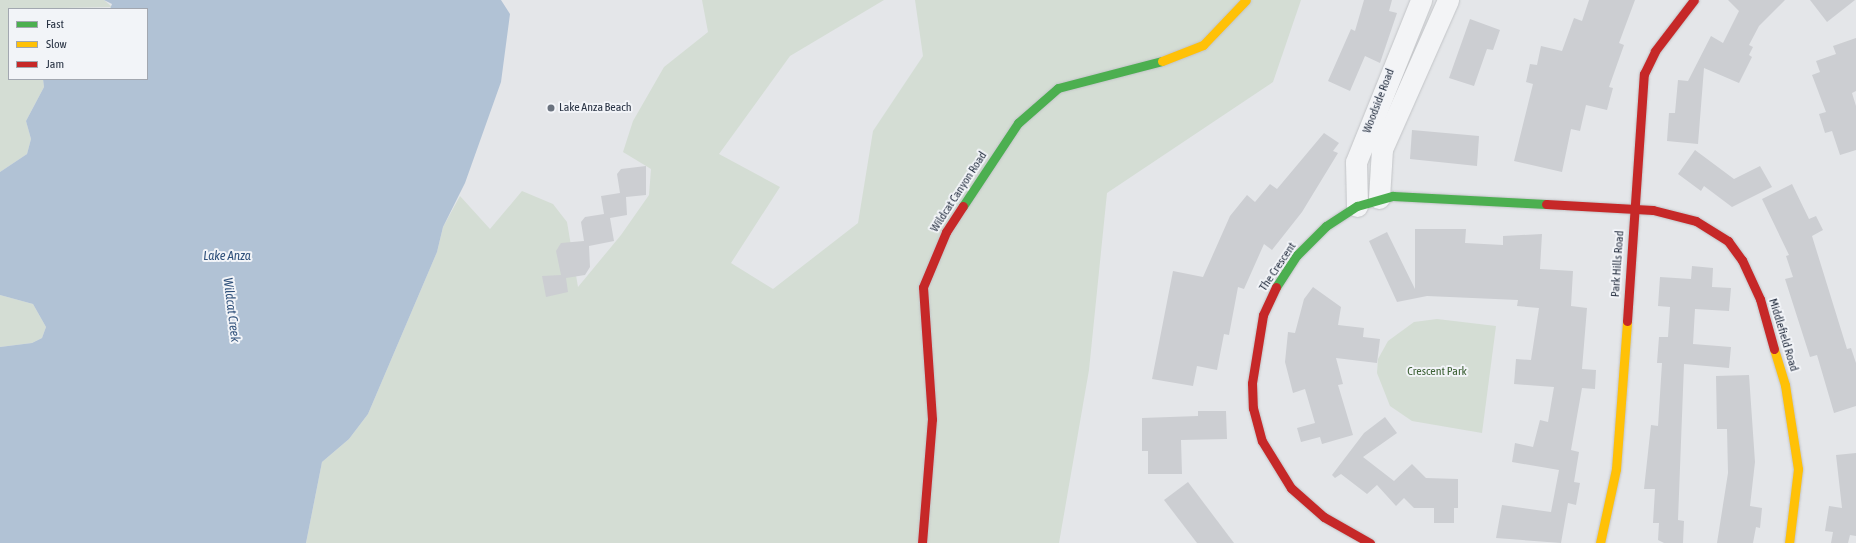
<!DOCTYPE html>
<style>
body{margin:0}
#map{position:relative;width:1856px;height:543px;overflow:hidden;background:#e4e6e9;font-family:"Asap Condensed",sans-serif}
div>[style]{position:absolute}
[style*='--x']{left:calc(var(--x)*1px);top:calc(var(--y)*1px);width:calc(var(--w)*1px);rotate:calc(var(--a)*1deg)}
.green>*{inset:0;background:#d4ddd4}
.water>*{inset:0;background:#b1c2d5}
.building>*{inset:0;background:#ccced2}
.roads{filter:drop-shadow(0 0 1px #c2c4c7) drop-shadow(0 0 1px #c2c4c7)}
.street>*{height:21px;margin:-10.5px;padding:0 10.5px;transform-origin:10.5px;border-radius:10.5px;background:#f3f4f6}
.fast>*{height:9px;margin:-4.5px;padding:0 4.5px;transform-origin:4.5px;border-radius:4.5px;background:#4caf50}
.slow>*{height:9px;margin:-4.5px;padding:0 4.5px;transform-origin:4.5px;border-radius:4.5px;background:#ffc107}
.jam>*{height:9px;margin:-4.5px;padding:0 4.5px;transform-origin:4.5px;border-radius:4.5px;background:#c62828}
.dots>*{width:11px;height:11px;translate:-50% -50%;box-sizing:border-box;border:2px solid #f2f4f8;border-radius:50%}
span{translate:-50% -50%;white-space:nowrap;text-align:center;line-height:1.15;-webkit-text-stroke:4px #f2f4f8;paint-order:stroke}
.street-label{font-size:12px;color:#293344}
.poi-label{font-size:12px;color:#293344}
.left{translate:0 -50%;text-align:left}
.park-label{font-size:12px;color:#3d6135}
.water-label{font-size:13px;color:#30517b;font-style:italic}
.legend{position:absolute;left:8px;top:8px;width:140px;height:72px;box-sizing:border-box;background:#f2f4f8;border:1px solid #a2a7b0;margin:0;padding:5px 7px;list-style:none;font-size:12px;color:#293344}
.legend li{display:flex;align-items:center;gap:8px;height:20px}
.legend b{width:20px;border:1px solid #a2a7b0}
</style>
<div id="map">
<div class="green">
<div style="clip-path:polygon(0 0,104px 0,112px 7px,9px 9px,9px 79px,43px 79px,44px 87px,26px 121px,31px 139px,27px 154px,0 172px)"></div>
<div style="clip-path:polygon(702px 0,884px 0,790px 56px,719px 154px,780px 187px,731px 263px,773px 289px,858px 223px,873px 131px,923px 56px,915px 0,1301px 0,1273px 82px,1107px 193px,1089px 370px,1059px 543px,306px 543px,322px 462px,349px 439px,368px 414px,437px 252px,443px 227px,460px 196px,490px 229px,522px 191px,553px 204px,567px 222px,578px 287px,621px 235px,649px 195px,651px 169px,623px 152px,633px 121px,664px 67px,708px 32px)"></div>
<div style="clip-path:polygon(0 295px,33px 304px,46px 327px,42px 338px,32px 343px,0 347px)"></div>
<div style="clip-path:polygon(1437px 319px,1496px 326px,1482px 433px,1412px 421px,1390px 406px,1377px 373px,1378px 359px,1388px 341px,1414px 322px)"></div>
</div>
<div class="water">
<div style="clip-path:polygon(104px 0,501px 0,510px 14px,501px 82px,465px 183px,443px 227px,437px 252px,368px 414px,349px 439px,322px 462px,306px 543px,0 543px,0 347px,32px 343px,42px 338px,46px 327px,33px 304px,0 295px,0 172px,27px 154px,31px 139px,26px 121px,44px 87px,43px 79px,147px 79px,147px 9px,110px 9px,112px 4px)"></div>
</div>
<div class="building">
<div style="clip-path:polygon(1364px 0,1392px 0,1389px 11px,1397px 13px,1380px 63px,1365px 56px,1350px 91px,1328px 81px,1351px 29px,1355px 31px)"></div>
<div style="clip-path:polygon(1589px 0,1635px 0,1619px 43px,1624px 45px,1609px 87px,1613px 88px,1607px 110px,1586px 105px,1580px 131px,1571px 129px,1562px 172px,1514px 161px,1533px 84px,1526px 82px,1530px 64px,1537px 65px,1541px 46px,1562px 51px,1574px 18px,1582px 21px)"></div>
<div style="clip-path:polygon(1728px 0,1785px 0,1759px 26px,1749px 45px,1753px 47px,1749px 55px,1752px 57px,1739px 83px,1704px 68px,1698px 144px,1667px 141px,1669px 113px,1675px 113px,1678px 80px,1688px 81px,1711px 36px,1723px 43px,1739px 11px)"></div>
<div style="clip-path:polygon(1810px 0,1855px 0,1827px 22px)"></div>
<div style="clip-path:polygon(1470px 19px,1500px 30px,1493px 50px,1487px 49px,1474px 86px,1449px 78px)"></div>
<div style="clip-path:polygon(1856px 38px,1856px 91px,1852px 93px,1856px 106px,1856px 150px,1840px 155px,1832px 131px,1825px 133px,1819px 114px,1826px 112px,1812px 75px,1820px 72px,1816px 61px,1836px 54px,1833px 46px)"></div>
<div style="clip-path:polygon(1412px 130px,1479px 136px,1477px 166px,1410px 159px)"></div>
<div style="clip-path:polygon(1324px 133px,1339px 143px,1333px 151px,1338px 153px,1302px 212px,1272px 250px,1264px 244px,1244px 289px,1238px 287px,1229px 335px,1224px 334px,1217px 370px,1197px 366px,1193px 386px,1152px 379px,1173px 271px,1203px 277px,1230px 216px,1247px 195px,1255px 202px,1270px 184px,1277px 189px)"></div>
<div style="clip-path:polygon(1695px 150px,1734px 179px,1760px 166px,1772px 187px,1732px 207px,1704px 186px,1701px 191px,1678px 174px)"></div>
<div style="clip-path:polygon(646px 166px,646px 195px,626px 197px,627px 215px,610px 218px,614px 241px,589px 246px,590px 267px,585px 275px,566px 278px,568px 292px,546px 297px,542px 276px,561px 275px,556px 251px,561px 243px,584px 241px,581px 222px,585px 217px,604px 214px,601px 196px,620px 193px,617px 174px,621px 169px)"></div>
<div style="clip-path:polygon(1792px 184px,1809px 219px,1816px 216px,1823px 230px,1812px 236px,1847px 349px,1851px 348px,1856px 363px,1856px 406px,1834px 413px,1817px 355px,1810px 357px,1785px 279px,1793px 277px,1786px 256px,1789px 255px,1762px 199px)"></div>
<div style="clip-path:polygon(1415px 229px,1466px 229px,1465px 243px,1503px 245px,1503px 236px,1542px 234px,1540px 269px,1573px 271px,1571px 306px,1587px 308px,1582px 369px,1596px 370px,1595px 389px,1582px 388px,1571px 450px,1579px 452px,1574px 482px,1580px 483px,1576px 505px,1568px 503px,1561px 543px,1496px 538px,1502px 505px,1551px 512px,1559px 470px,1512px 462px,1515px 443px,1533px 447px,1540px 420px,1548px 422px,1554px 387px,1514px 384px,1516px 359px,1531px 360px,1539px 308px,1517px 306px,1518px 300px,1427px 296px,1397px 302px,1369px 241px,1387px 232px,1415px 289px)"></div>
<div style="clip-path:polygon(1692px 266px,1713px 268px,1712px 287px,1731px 288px,1729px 311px,1695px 309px,1693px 344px,1731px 347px,1729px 368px,1684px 364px,1678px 520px,1684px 521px,1683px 543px,1664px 543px,1658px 540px,1659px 523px,1653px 523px,1655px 489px,1644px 489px,1651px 425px,1658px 426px,1662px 363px,1657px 363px,1659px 337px,1668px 337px,1670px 307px,1658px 306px,1660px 277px,1691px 279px)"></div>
<div style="clip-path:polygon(1313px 287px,1341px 307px,1338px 325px,1364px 328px,1363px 337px,1380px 339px,1377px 363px,1336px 358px,1343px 384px,1338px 385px,1353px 435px,1322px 444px,1320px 437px,1301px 442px,1297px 428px,1315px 423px,1305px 389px,1293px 393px,1285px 362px,1288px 332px,1295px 333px,1304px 299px)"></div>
<div style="clip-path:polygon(1749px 375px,1755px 462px,1750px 506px,1762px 508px,1760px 528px,1756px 527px,1753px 543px,1717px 543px,1728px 473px,1727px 429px,1717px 429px,1716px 376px)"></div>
<div style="clip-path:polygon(1198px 411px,1226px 411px,1227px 439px,1181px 440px,1182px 474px,1148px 474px,1148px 451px,1142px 451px,1142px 418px,1198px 416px)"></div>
<div style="clip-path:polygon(1385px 417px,1397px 433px,1363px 457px,1394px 481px,1412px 464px,1426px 478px,1458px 479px,1458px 508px,1454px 508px,1454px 523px,1434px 523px,1434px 508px,1414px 508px,1404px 498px,1396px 506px,1377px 485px,1367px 494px,1341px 474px,1335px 478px,1332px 475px,1364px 433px)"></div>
<div style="clip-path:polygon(1856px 453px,1856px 536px,1850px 535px,1848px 543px,1831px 543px,1833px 532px,1825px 531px,1829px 506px,1842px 508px,1836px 455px)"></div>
<div style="clip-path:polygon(1188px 482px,1234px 543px,1197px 543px,1164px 500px)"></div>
</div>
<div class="roads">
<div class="street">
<div style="--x:1379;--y:198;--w:49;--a:-86.5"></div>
<div style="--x:1382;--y:149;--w:163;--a:-66.1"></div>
<div style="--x:1357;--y:206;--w:44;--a:-91.3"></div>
<div style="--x:1356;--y:162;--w:175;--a:-68.1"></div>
</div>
<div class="fast">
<div style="--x:963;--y:206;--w:100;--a:-56.5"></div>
<div style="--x:1018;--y:123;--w:53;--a:-41.2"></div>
<div style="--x:1058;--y:88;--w:107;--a:-14.6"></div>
<div style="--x:1276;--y:287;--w:38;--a:-57"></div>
<div style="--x:1297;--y:255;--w:41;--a:-45"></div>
<div style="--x:1326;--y:226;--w:37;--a:-33"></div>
<div style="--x:1357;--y:206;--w:37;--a:-16"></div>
<div style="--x:1393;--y:196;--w:153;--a:3"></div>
</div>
<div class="slow">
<div style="--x:1162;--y:61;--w:44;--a:-21.3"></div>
<div style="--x:1203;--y:45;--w:62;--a:-46.3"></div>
<div style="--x:1774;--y:349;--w:38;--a:73"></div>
<div style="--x:1785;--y:385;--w:85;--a:81.2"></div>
<div style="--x:1798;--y:469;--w:75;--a:96.9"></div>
<div style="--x:1600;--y:543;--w:76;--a:-77.8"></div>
<div style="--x:1616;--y:469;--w:148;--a:-85.7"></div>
</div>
<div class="jam">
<div style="--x:1546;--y:204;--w:107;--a:3.2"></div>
<div style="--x:1653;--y:210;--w:44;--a:14.3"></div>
<div style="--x:1696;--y:221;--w:38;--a:32"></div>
<div style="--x:1728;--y:241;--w:24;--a:54"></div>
<div style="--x:1742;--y:260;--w:43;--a:65.2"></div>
<div style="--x:1760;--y:299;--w:52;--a:74.4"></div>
<div style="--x:1276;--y:287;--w:31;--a:115"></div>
<div style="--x:1263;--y:315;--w:69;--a:99.2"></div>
<div style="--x:1252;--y:383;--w:25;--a:88"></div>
<div style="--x:1253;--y:408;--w:34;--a:75"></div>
<div style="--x:1262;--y:441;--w:55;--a:58.3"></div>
<div style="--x:1291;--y:488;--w:44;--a:41.3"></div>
<div style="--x:1324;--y:517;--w:53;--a:29.5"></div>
<div style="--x:1627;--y:321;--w:248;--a:-86.1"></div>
<div style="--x:1644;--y:74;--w:25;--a:-64"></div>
<div style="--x:1655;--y:51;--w:64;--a:-52.6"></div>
<div style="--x:922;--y:543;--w:124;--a:-85.4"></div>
<div style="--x:932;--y:419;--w:132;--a:-93.9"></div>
<div style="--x:923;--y:287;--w:60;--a:-67.3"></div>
<div style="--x:946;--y:232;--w:31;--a:-57"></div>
</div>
</div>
<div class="dots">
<div style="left:551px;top:108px;background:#6a727e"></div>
</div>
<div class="street-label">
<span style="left:1379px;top:101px;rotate:-69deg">Woodside Road</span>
<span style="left:959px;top:192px;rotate:-57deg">Wildcat Canyon Road</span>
<span style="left:1618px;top:264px;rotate:-86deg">Park Hills Road</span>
<span style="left:1278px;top:267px;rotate:-56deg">The Crescent</span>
<span style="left:1783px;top:335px;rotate:73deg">Middlefield Road</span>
</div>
<div class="poi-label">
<span class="left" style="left:559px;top:108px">Lake Anza Beach</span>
</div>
<div class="park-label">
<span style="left:1437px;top:372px">Crescent Park</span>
</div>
<div class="water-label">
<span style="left:227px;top:256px">Lake Anza</span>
<span style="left:231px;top:310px;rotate:83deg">Wildcat Creek</span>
</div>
<ul class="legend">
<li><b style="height:5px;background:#4caf50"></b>Fast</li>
<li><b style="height:5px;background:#ffc107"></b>Slow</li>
<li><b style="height:5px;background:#c62828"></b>Jam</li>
</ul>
</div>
